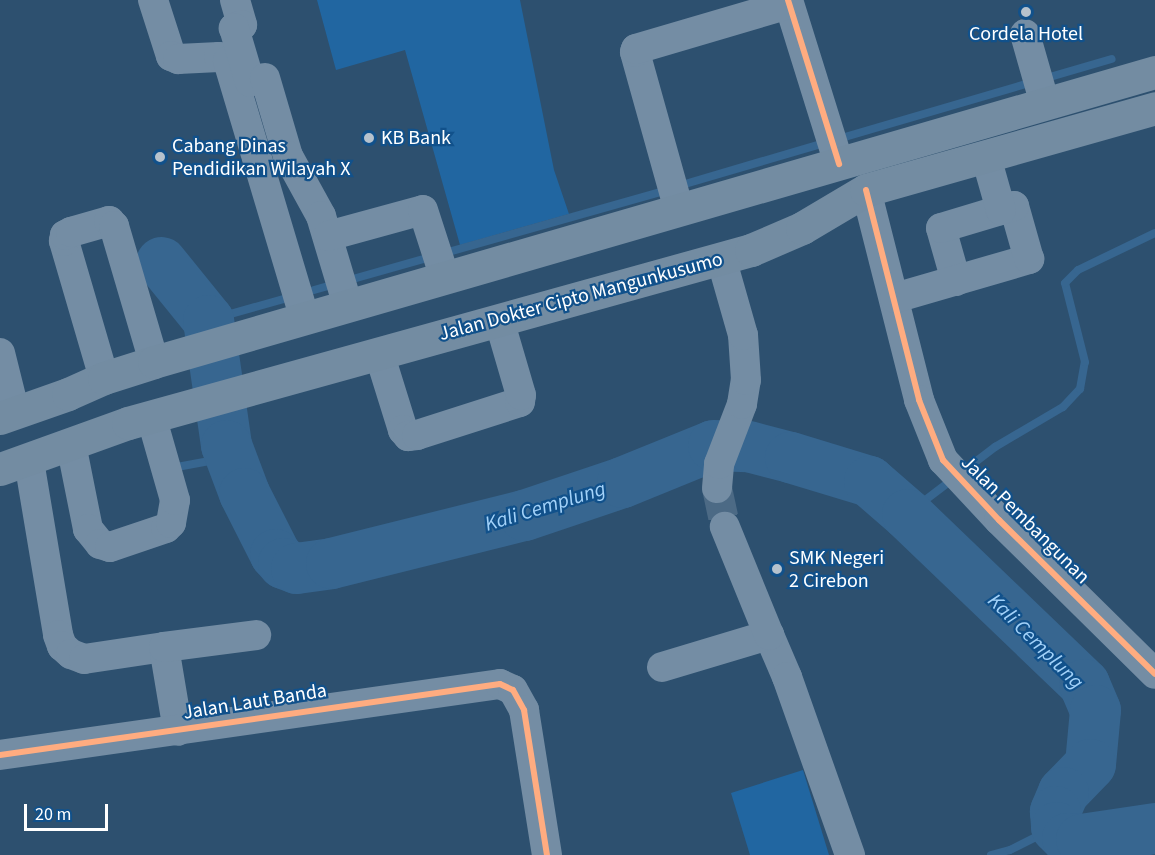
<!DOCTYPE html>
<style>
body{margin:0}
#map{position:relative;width:1155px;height:855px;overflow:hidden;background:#2d506f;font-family:"Source Sans 3",sans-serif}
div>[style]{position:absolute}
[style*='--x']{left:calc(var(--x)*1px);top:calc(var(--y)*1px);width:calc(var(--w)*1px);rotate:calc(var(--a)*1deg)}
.green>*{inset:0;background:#2166a1}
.stream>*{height:8px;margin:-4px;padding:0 4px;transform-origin:4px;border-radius:4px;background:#376690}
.river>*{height:51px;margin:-25.5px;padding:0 25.5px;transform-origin:25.5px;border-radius:25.5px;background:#376690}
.minor-tunnel>*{height:30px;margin-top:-15px;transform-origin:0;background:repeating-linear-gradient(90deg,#4c6a85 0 30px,transparent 0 45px)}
.minor>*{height:30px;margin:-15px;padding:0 15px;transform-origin:15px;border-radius:15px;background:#748da4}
.major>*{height:33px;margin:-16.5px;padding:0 16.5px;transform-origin:16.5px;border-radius:16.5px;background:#738ca2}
.cycleway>*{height:6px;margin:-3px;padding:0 3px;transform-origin:3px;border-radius:3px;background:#ffac80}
.dots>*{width:16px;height:16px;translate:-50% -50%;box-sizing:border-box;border:3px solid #11518b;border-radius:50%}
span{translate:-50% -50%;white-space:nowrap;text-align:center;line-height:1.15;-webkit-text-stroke:4.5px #11518b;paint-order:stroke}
.poi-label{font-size:20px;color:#fff}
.left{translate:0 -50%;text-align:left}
.street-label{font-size:20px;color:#fff}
.water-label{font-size:21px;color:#a3d2f9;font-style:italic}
.scale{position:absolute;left:24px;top:804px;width:84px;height:27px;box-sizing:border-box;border:3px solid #fff;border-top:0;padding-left:8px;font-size:18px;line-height:21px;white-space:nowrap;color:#fff;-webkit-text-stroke:4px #11518b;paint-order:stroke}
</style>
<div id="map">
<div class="green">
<div style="clip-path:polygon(317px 0,520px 0,554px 170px,569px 214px,460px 245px,405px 50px,336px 70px)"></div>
<div style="clip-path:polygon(803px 770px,829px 855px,750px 855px,731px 793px)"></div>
</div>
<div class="stream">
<div style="--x:838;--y:139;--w:285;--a:-16.3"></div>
<div style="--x:685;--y:184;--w:145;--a:-16.4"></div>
<div style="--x:314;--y:290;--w:367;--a:-15.8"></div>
<div style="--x:188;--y:326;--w:110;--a:-15.8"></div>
<div style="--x:177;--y:467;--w:55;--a:-10.5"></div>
<div style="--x:907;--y:514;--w:111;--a:-37.3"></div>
<div style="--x:995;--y:447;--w:79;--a:-30.5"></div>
<div style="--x:1063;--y:407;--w:25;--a:-47"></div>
<div style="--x:1080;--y:389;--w:27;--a:-80"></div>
<div style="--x:1085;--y:362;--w:81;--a:-104.2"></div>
<div style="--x:1065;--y:283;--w:18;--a:-45"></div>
<div style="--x:1078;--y:270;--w:85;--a:-25.7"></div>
<div style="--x:991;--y:855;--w:20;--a:-15"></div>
<div style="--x:1010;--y:850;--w:51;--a:-26.6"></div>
</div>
<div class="river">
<div style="--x:161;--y:262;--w:75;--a:51"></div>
<div style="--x:208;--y:320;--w:126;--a:81.8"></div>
<div style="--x:226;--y:445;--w:51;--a:69.4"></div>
<div style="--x:244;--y:493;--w:68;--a:63.1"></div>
<div style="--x:275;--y:554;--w:12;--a:48"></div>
<div style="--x:283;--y:563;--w:14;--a:21"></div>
<div style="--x:296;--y:568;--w:35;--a:-8"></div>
<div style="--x:331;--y:563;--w:199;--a:-14"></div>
<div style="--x:524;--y:515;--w:103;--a:-18.6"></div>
<div style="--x:622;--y:482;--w:98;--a:-22.1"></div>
<div style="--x:713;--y:445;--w:35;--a:2"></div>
<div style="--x:748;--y:446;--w:43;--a:14.7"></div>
<div style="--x:790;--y:457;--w:83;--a:16.9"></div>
<div style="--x:869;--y:481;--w:50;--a:41"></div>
<div style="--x:907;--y:514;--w:245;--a:43.8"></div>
<div style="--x:1084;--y:684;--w:28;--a:67"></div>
<div style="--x:1095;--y:710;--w:54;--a:95.3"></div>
<div style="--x:1090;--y:764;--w:39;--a:134"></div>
<div style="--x:1063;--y:792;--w:21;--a:113"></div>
<div style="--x:1055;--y:811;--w:16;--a:86"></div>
<div style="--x:1056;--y:827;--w:16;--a:45"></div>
<div style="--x:1067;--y:838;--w:14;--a:4"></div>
<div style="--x:1081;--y:839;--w:75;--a:-8.5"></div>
</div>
<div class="minor-tunnel">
<div style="--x:717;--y:488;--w:40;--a:78"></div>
</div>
<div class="minor">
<div style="--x:153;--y:0;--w:59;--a:72.2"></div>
<div style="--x:171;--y:56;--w:8;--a:23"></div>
<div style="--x:178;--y:59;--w:41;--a:-2.8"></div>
<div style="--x:219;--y:57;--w:10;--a:24"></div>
<div style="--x:228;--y:61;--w:269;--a:73.4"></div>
<div style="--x:235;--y:0;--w:26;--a:74"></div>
<div style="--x:242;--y:25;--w:9;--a:159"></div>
<div style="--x:234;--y:28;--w:56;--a:73.5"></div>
<div style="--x:788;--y:0;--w:172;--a:72.7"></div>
<div style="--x:1025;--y:34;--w:73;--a:74.1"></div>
<div style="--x:265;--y:78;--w:81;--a:73.6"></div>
<div style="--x:288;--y:156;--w:68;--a:61.2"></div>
<div style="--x:321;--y:216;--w:94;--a:73.3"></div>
<div style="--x:866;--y:190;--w:217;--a:75.8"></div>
<div style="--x:919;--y:400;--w:65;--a:68.2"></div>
<div style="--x:943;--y:460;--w:82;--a:47"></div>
<div style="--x:999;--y:520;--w:219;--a:44.6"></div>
<div style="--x:679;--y:210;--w:164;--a:-105.6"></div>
<div style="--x:635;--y:52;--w:3;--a:-72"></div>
<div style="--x:636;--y:49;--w:159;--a:-16.4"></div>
<div style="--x:328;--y:236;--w:98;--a:-15.3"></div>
<div style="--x:423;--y:210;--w:71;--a:72.1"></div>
<div style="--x:956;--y:281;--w:55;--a:-105.8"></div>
<div style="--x:941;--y:228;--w:63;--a:-16.7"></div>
<div style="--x:895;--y:298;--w:140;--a:-16.2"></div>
<div style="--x:1029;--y:259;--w:55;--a:-105.8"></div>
<div style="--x:1014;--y:206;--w:14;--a:163"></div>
<div style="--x:1001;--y:210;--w:55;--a:-105.8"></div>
<div style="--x:0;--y:353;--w:62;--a:76"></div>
<div style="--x:379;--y:353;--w:81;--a:72.7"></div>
<div style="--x:403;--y:430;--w:8;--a:50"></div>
<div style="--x:408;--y:436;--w:9;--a:-6"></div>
<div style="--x:417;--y:435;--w:108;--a:-17.8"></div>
<div style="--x:520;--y:402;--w:7;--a:-82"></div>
<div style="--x:521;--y:395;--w:78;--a:-106.3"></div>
<div style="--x:104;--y:378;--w:143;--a:-106.3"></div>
<div style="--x:64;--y:241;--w:6;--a:-81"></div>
<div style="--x:65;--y:235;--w:7;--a:-27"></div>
<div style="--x:71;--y:232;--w:40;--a:-16"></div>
<div style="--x:109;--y:221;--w:7;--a:45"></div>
<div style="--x:114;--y:226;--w:142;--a:73.6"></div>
<div style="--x:71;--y:444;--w:87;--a:78.7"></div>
<div style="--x:88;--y:529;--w:19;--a:51"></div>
<div style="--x:100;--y:544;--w:10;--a:17"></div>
<div style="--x:110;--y:547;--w:59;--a:-18.7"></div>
<div style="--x:166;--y:528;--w:7;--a:-45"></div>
<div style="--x:171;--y:523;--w:23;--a:-80"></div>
<div style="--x:175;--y:500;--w:87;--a:-105.9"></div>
<div style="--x:29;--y:461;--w:176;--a:80.5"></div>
<div style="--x:58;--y:635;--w:12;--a:70"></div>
<div style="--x:62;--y:646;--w:12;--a:42"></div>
<div style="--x:71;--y:654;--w:14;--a:21"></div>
<div style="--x:84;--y:659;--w:81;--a:-8.5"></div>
<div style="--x:164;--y:647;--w:85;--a:80.5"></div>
<div style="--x:717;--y:488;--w:24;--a:-85"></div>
<div style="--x:719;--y:464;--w:64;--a:-69"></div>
<div style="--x:742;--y:404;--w:24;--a:-81"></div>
<div style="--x:746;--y:380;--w:45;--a:-93.8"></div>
<div style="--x:743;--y:335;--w:80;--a:-105.9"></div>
<div style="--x:769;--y:635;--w:46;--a:66.8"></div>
<div style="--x:787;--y:677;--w:189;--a:70.5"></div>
<div style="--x:164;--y:647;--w:93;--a:-7.4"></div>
<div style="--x:662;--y:667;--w:112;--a:-16.7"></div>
<div style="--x:769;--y:635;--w:117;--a:-112.2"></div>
<div style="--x:0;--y:755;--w:505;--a:-8.08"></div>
<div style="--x:500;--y:684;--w:14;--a:25"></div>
<div style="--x:513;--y:690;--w:23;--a:61"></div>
<div style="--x:524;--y:710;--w:147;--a:81"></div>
</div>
<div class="major">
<div style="--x:0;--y:418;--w:72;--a:-19.4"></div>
<div style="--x:68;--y:394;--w:39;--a:-24"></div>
<div style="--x:104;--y:378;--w:52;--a:-17.7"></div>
<div style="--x:154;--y:362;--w:1042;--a:-16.16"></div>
<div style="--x:0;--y:469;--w:136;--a:-19.8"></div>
<div style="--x:128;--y:423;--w:647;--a:-15.52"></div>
<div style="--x:751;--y:250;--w:56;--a:-23.3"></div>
<div style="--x:802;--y:228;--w:74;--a:-30.7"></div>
<div style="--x:866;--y:190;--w:300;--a:-15.8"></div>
</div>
<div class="cycleway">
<div style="--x:788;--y:0;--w:172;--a:72.7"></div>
<div style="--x:866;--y:190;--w:217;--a:75.8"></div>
<div style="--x:919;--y:400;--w:65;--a:68.2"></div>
<div style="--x:943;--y:460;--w:82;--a:47"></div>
<div style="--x:999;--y:520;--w:219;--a:44.6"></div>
<div style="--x:0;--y:755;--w:505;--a:-8.08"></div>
<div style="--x:500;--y:684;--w:14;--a:25"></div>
<div style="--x:513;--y:690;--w:23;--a:61"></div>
<div style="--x:524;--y:710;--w:147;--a:81"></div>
</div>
<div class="dots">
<div style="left:1026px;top:12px;background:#b6c2cd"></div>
<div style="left:369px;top:138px;background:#b6c2cd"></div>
<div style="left:160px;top:157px;background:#b6c2cd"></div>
<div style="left:777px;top:569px;background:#b6c2cd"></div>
</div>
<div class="poi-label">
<span style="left:1026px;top:34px">Cordela Hotel</span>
<span class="left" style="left:381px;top:138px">KB Bank</span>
<span class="left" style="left:172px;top:158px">Cabang Dinas<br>Pendidikan Wilayah X</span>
<span class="left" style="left:789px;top:570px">SMK Negeri<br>2 Cirebon</span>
</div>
<div class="street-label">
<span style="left:581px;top:297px;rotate:-15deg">Jalan Dokter Cipto Mangunkusumo</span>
<span style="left:1025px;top:520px;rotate:45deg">Jalan Pembangunan</span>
<span style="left:255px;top:702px;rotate:-9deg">Jalan Laut Banda</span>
</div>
<div class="water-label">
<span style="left:545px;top:506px;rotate:-17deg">Kali Cemplung</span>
<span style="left:1036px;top:641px;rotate:45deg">Kali Cemplung</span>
</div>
<div class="scale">20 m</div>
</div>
